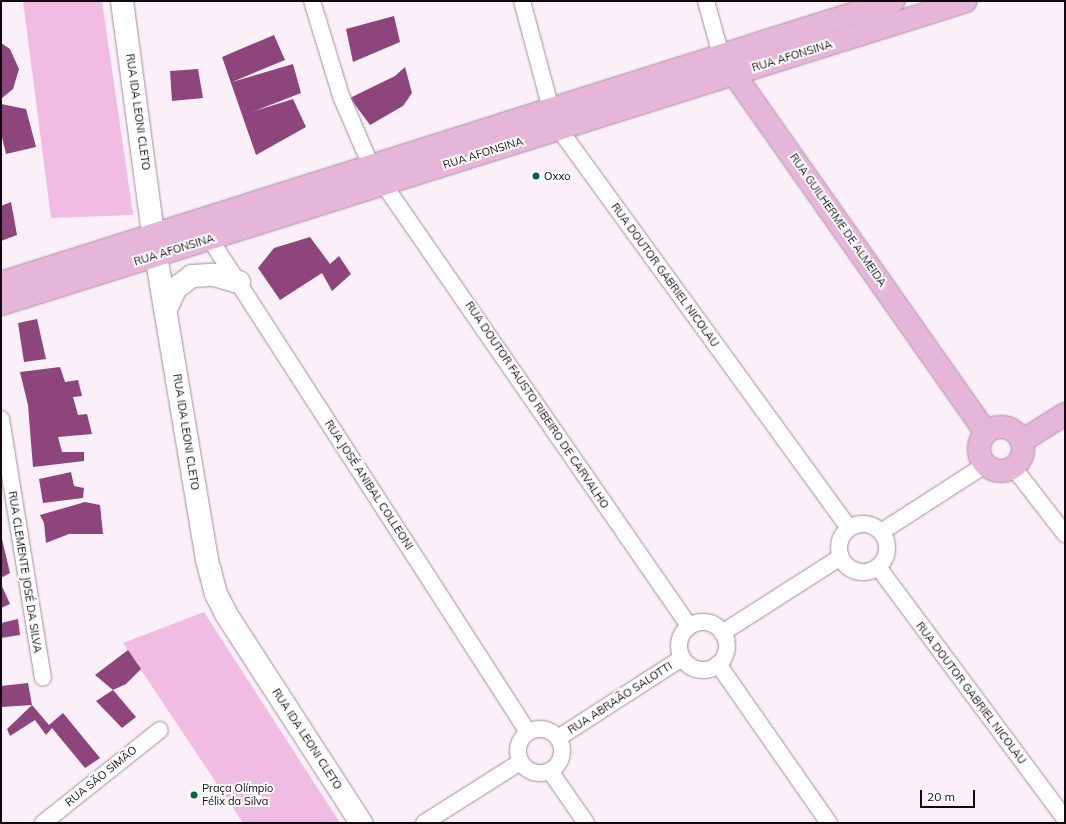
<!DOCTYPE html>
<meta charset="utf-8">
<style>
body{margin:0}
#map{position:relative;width:1066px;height:824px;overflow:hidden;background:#fcf0f8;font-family:Mulish,sans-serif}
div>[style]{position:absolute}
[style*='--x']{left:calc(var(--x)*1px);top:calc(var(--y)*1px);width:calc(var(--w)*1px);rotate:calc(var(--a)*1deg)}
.green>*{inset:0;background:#f1bce1}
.building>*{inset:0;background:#8d457b}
.roads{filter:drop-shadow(0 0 1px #a68b9d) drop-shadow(0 0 1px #a68b9d)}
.street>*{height:16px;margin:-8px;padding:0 8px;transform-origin:8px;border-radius:8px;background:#fff}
.street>.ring{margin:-8px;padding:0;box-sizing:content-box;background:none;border:16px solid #fff;border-radius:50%}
.secondary>*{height:22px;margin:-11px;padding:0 11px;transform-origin:11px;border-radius:11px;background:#fff}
.primary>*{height:22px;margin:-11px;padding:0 11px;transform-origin:11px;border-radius:11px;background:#e5b6d8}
.primary>.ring{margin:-11px;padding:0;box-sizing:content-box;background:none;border:22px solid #e5b6d8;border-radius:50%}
.dots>*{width:11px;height:11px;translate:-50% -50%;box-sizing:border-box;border:2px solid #fff;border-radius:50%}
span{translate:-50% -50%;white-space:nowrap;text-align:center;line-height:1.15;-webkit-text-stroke:4px #fff;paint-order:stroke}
.street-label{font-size:11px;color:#120910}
.poi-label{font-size:11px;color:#120910}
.left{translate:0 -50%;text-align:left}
.frame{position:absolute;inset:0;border:2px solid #120910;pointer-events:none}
.scale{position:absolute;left:920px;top:790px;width:55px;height:18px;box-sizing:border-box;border:2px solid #120910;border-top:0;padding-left:5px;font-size:12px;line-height:14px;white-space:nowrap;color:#120910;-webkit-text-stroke:3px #fff;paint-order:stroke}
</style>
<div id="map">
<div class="green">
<div style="clip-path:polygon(23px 1px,102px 1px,133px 215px,51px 218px)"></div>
<div style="clip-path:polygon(204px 612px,340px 823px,243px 823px,123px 643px)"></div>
</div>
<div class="building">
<div style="clip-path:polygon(394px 16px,400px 42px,353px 62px,346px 29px)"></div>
<div style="clip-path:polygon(274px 35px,285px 60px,232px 82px,293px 64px,301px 93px,252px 112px,293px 99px,306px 127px,256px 155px,222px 57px)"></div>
<div style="clip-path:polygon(1px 43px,10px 49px,19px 69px,13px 89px,1px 99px)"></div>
<div style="clip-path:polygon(405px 67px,412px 93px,403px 106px,370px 125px,350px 98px,395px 76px)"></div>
<div style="clip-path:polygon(198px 69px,203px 98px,172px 101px,170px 71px)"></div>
<div style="clip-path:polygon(1px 104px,26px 109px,36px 147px,6px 154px,1px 133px)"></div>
<div style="clip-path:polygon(11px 202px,17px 235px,1px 241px,1px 206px)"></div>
<div style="clip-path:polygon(310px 237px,330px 264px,339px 256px,351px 274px,332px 291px,322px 273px,280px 300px,258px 268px,274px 248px)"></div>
<div style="clip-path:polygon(37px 319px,46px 359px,24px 362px,18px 323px)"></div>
<div style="clip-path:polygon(60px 367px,65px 382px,78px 380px,82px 396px,73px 397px,78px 415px,87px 414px,92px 434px,58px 437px,62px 452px,84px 452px,84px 461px,33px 467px,28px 405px,20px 372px)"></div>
<div style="clip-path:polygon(71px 472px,74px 486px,84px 488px,83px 498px,43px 503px,39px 479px)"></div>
<div style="clip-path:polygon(85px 502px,100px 505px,103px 534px,69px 534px,46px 543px,44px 523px,40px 515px)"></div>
<div style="clip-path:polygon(1px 535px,10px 573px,1px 578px)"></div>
<div style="clip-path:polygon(1px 584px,10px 604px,1px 608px)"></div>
<div style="clip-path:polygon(18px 619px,20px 635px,1px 638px,1px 623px)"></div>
<div style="clip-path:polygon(128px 650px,141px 669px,126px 684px,113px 690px,95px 675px)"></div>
<div style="clip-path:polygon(28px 683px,32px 705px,1px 707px,1px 686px)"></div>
<div style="clip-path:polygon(113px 690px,136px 717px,122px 728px,96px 701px)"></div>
<div style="clip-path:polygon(32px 705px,49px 725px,63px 713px,100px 758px,85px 768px,52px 728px,46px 735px,35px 720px,10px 736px,7px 729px)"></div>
</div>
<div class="roads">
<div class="street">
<div style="--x:312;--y:1;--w:99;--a:73"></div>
<div style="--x:341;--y:96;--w:76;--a:66.8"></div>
<div style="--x:371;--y:166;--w:559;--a:55.34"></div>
<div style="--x:522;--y:1;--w:112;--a:75"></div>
<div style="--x:551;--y:109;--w:22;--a:68"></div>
<div style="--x:559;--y:129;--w:493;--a:54"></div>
<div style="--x:706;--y:1;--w:56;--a:74.5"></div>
<div style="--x:721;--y:55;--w:11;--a:56"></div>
<div style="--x:210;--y:239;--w:587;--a:57.18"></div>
<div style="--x:1;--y:419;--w:262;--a:80.8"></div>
<div style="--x:1013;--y:467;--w:85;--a:52.2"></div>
<div class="ring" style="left:839px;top:524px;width:32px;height:32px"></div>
<div style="--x:881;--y:532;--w:124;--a:-32.8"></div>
<div style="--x:878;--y:567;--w:314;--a:53.4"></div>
<div class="ring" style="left:679px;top:622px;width:32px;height:32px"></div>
<div style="--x:722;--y:633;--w:141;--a:-32.6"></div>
<div style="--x:718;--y:664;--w:194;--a:55.1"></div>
<div class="ring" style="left:518px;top:729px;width:28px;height:28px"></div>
<div style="--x:558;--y:738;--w:148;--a:-32.8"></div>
<div style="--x:550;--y:771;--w:63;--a:55.3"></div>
<div style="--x:43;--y:823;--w:149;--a:-38.5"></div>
<div style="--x:424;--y:823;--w:114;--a:-32.4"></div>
</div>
<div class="secondary">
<div style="--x:122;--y:1;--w:256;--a:82.4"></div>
<div style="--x:156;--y:255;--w:309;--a:80.5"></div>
<div style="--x:207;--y:560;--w:35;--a:75"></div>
<div style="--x:216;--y:594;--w:22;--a:63"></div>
<div style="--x:226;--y:614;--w:249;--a:57.1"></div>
<div style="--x:166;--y:309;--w:23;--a:-65"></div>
<div style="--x:176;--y:288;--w:20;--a:-37"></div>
<div style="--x:192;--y:276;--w:22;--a:-3"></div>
<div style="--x:214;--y:275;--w:26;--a:16"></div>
</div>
<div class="primary">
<div style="--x:734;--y:74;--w:438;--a:54.9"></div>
<div style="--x:1;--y:283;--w:936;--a:-17.54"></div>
<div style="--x:1;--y:304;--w:1011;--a:-17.43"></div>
<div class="ring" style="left:979px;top:427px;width:22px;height:22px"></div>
<div style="--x:1022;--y:441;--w:51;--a:-32.1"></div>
</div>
</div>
<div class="dots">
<div style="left:536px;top:176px;background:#00693e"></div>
<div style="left:194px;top:795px;background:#00693e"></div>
</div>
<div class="street-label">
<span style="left:792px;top:56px;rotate:-17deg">RUA AFONSINA</span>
<span style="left:138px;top:112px;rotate:82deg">RUA IDA LEONI CLETO</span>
<span style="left:483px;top:153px;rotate:-17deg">RUA AFONSINA</span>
<span style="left:838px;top:220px;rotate:55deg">RUA GUILHERME DE ALMEIDA</span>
<span style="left:174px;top:250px;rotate:-17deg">RUA AFONSINA</span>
<span style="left:665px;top:275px;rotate:54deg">RUA DOUTOR GABRIEL NICOLAU</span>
<span style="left:537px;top:405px;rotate:56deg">RUA DOUTOR FAUSTO RIBEIRO DE CARVALHO</span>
<span style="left:186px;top:432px;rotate:81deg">RUA IDA LEONI CLETO</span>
<span style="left:369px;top:485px;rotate:57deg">RUA JOSÉ ANIBAL COLLEONI</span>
<span style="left:25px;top:572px;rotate:81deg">RUA CLEMENTE JOSÉ DA SILVA</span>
<span style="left:971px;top:693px;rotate:53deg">RUA DOUTOR GABRIEL NICOLAU</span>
<span style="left:620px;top:698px;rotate:-33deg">RUA ABRAÃO SALOTTI</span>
<span style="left:307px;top:739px;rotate:57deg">RUA IDA LEONI CLETO</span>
<span style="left:101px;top:776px;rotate:-39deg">RUA SÃO SIMÃO</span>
</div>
<div class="poi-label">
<span class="left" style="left:544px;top:176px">Oxxo</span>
<span class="left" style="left:202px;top:795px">Praça Olímpio<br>Félix da Silva</span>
</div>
<div class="frame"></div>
<div class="scale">20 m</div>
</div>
